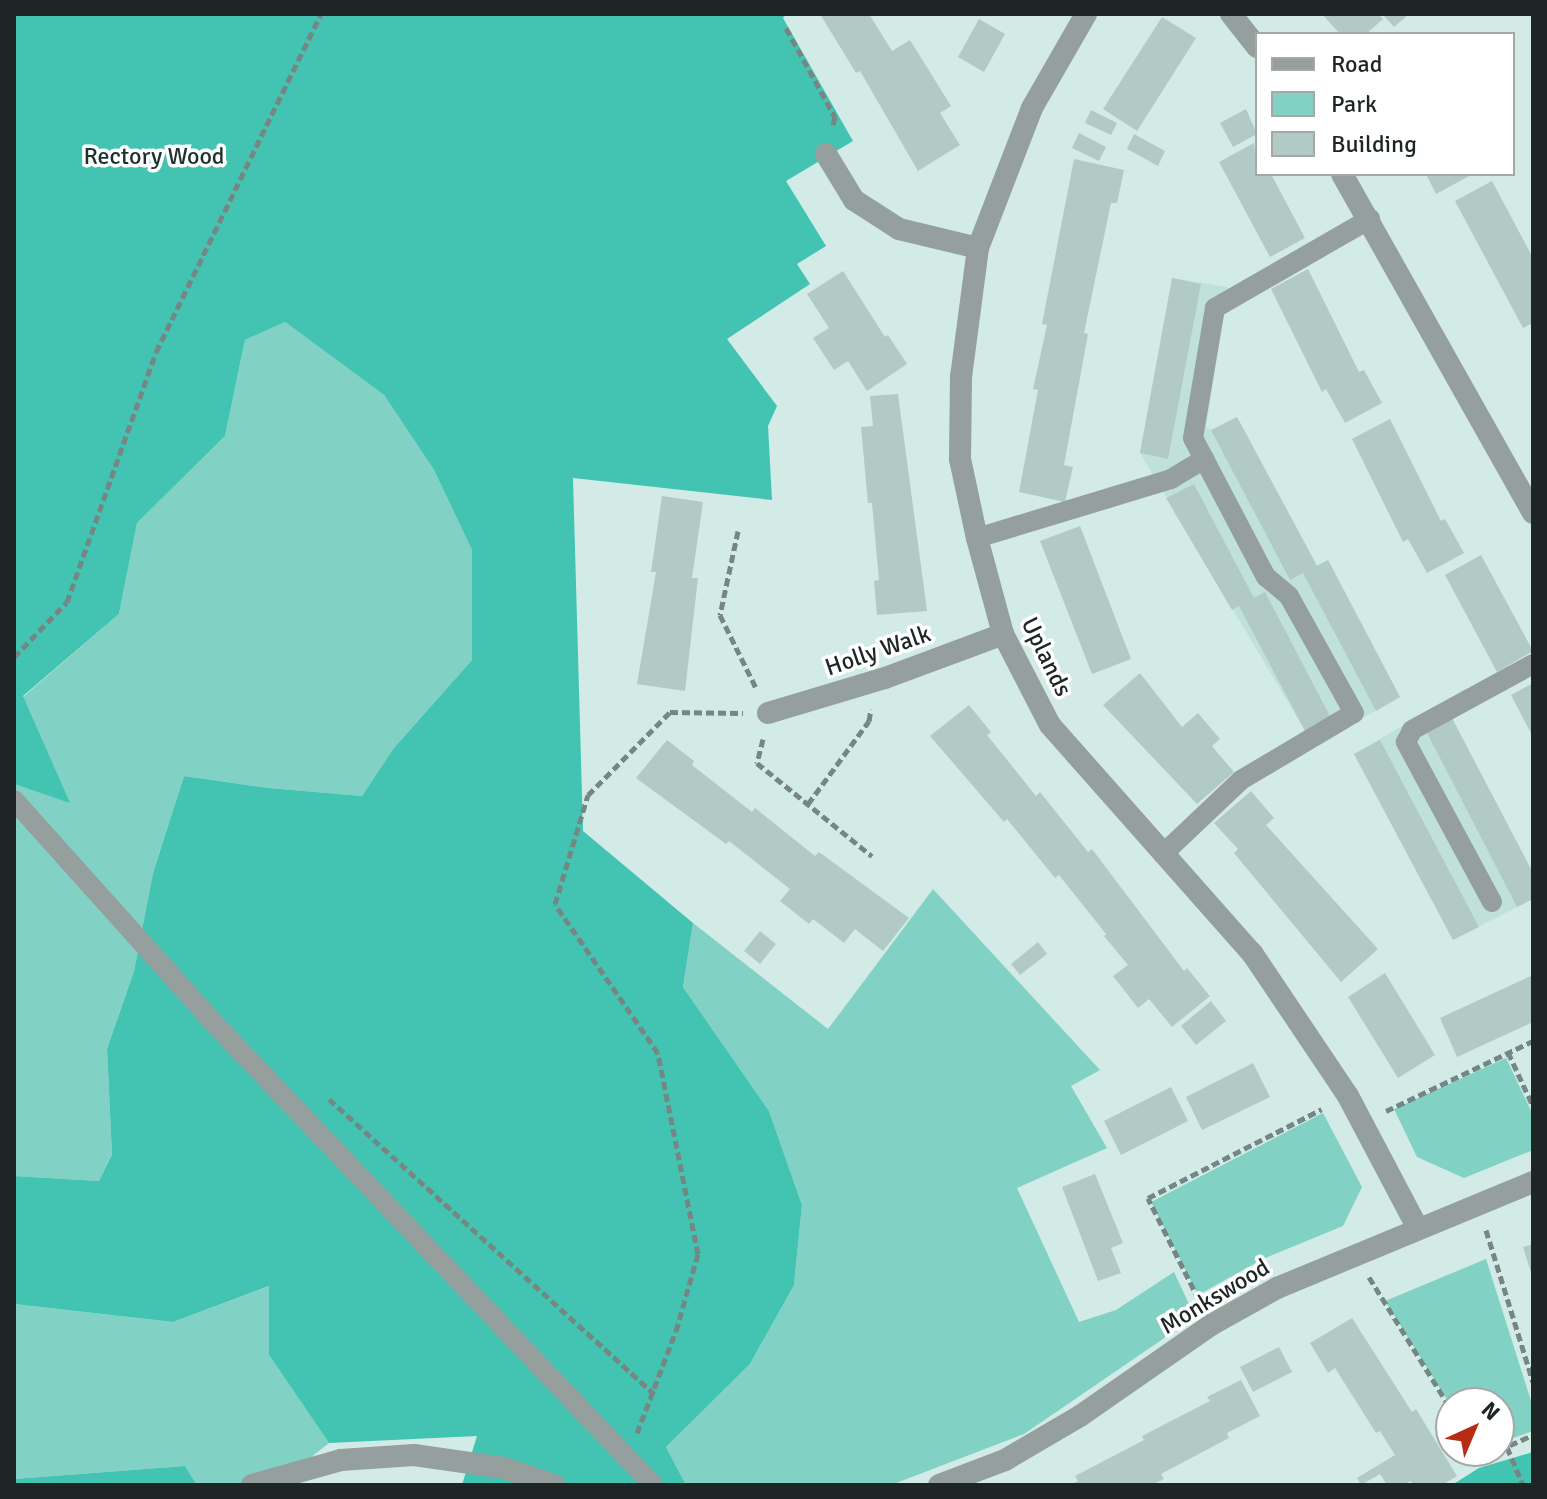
<!DOCTYPE html>
<style>
body{margin:0}
#map{position:relative;width:1547px;height:1499px;overflow:hidden;background:#d2ebe6;font-family:Signika,sans-serif}
div>[style]{position:absolute}
[style*='--x']{left:calc(var(--x)*1px);top:calc(var(--y)*1px);width:calc(var(--w)*1px);rotate:calc(var(--a)*1deg)}
.built>*{inset:0;background:#c0e1da}
.green>*{inset:0;background:#81d2c4}
.forest>*{inset:0;background:#43c4b2}
.building>*{inset:0;background:#b2cac5}
.path>*{height:5px;margin-top:-2.5px;transform-origin:0;background:repeating-linear-gradient(90deg,#768683 0 8px,transparent 0 12px)}
.service>*{height:20px;margin:-10px;padding:0 10px;transform-origin:10px;border-radius:10px;background:#959f9d}
.minor>*{height:22px;margin:-11px;padding:0 11px;transform-origin:11px;border-radius:11px;background:#959f9d}
span{translate:-50% -50%;white-space:nowrap;text-align:center;line-height:1.15;-webkit-text-stroke:7px #fff;paint-order:stroke}
.park-label{font-size:24px;color:#1d322f}
.street-label{font-size:24px;color:#1d2624}
.frame{position:absolute;inset:0;border:16px solid #1d2624;pointer-events:none}
.legend{position:absolute;left:1255px;top:32px;width:260px;height:144px;box-sizing:border-box;background:#fff;border:2px solid #a5a8a7;margin:0;padding:10px 14px;list-style:none;font-size:24px;color:#1d2624}
.legend li{display:flex;align-items:center;gap:16px;height:40px}
.legend b{width:40px;border:2px solid #a5a8a7}
.north{position:absolute;left:1435px;top:1387px;width:80px;height:80px;box-sizing:border-box;background:#fff;border:2px solid #a5a8a7;border-radius:50%;rotate:44deg;font-size:22px;font-weight:700;line-height:32px;text-align:center;color:#1d2624}
.north::after{content:'';display:block;margin:auto;width:28px;height:36px;background:#b82b14;clip-path:polygon(50% 0,100% 100%,50% 72%,0 100%)}
</style>
<div id="map">
<div class="built">
<div style="clip-path:polygon(1172px 278px,1228px 287px,1206px 427px,1212px 430px,1237px 417px,1317px 565px,1328px 560px,1400px 697px,1338px 732px,1305px 731px,1140px 453px)"></div>
<div style="clip-path:polygon(1443px 702px,1533px 873px,1533px 899px,1453px 940px,1354px 754px)"></div>
</div>
<div class="green">
<div style="clip-path:polygon(285px 322px,384px 395px,434px 470px,472px 550px,472px 660px,393px 749px,362px 796px,269px 788px,184px 776px,153px 873px,134px 971px,107px 1049px,112px 1153px,99px 1181px,14px 1176px,14px 784px,69px 802px,23px 697px,119px 614px,137px 523px,225px 436px,245px 340px)"></div>
<div style="clip-path:polygon(933px 889px,1100px 1070px,1071px 1086px,1107px 1148px,1017px 1188px,1079px 1322px,1116px 1310px,1174px 1272px,1195px 1317px,1024px 1434px,891px 1485px,686px 1485px,666px 1447px,750px 1364px,794px 1285px,802px 1205px,769px 1111px,683px 987px,693px 923px,828px 1029px)"></div>
<div style="clip-path:polygon(1506px 1058px,1533px 1115px,1533px 1150px,1464px 1178px,1417px 1157px,1394px 1109px)"></div>
<div style="clip-path:polygon(1323px 1113px,1362px 1187px,1343px 1226px,1263px 1259px,1198px 1295px,1151px 1202px)"></div>
<div style="clip-path:polygon(1486px 1259px,1533px 1407px,1533px 1431px,1499px 1443px,1499px 1403px,1451px 1403px,1451px 1406px,1385px 1301px)"></div>
<div style="clip-path:polygon(270px 1286px,269px 1355px,329px 1443px,276px 1485px,197px 1485px,185px 1466px,14px 1479px,14px 1304px,173px 1322px)"></div>
</div>
<div class="forest">
<div style="clip-path:polygon(14px 14px,786px 14px,783px 18px,853px 141px,786px 181px,826px 246px,797px 264px,810px 284px,727px 339px,777px 406px,768px 426px,772px 500px,573px 478px,583px 831px,693px 923px,683px 987px,769px 1111px,802px 1205px,794px 1285px,750px 1364px,666px 1447px,686px 1485px,462px 1485px,477px 1436px,329px 1443px,269px 1355px,269px 1286px,173px 1322px,14px 1304px,14px 1176px,99px 1181px,112px 1154px,107px 1049px,134px 971px,153px 873px,184px 776px,269px 788px,362px 796px,393px 749px,472px 660px,472px 550px,434px 470px,384px 395px,285px 322px,245px 340px,225px 436px,137px 523px,119px 614px,23px 696px,70px 803px,14px 784px)"></div>
<div style="clip-path:polygon(1533px 1452px,1533px 1485px,1452px 1485px,1479px 1468px)"></div>
<div style="clip-path:polygon(185px 1466px,197px 1485px,14px 1485px,14px 1479px)"></div>
</div>
<div class="building">
<div style="clip-path:polygon(820px 14px,869px 14px,892px 51px,910px 40px,951px 106px,940px 113px,960px 145px,918px 171px,860px 71px,856px 73px)"></div>
<div style="clip-path:polygon(1322px 14px,1378px 14px,1383px 19px,1366px 34px,1340px 34px)"></div>
<div style="clip-path:polygon(1387px 14px,1409px 14px,1394px 27px,1384px 16px)"></div>
<div style="clip-path:polygon(1162px 17px,1196px 38px,1137px 131px,1103px 109px)"></div>
<div style="clip-path:polygon(979px 19px,1005px 34px,984px 72px,958px 57px)"></div>
<div style="clip-path:polygon(1246px 109px,1257px 134px,1233px 147px,1220px 123px)"></div>
<div style="clip-path:polygon(1091px 110px,1117px 123px,1111px 135px,1085px 123px)"></div>
<div style="clip-path:polygon(1079px 133px,1106px 147px,1099px 161px,1072px 148px)"></div>
<div style="clip-path:polygon(1134px 134px,1165px 151px,1158px 166px,1127px 149px)"></div>
<div style="clip-path:polygon(1254px 143px,1257px 174px,1271px 174px,1305px 238px,1270px 257px,1219px 162px)"></div>
<div style="clip-path:polygon(1074px 159px,1124px 170px,1117px 203px,1111px 203px,1084px 333px,1088px 334px,1064px 465px,1073px 467px,1065px 502px,1019px 492px,1038px 390px,1033px 389px,1047px 325px,1042px 324px)"></div>
<div style="clip-path:polygon(1426px 174px,1473px 174px,1436px 194px)"></div>
<div style="clip-path:polygon(1492px 181px,1533px 258px,1533px 323px,1523px 328px,1455px 201px)"></div>
<div style="clip-path:polygon(1308px 269px,1359px 372px,1364px 370px,1382px 403px,1345px 423px,1326px 389px,1322px 392px,1271px 289px)"></div>
<div style="clip-path:polygon(843px 271px,885px 337px,888px 335px,907px 364px,867px 391px,848px 361px,834px 370px,813px 338px,829px 328px,807px 294px)"></div>
<div style="clip-path:polygon(1172px 278px,1201px 284px,1168px 459px,1140px 453px)"></div>
<div style="clip-path:polygon(898px 394px,927px 611px,877px 615px,874px 581px,879px 580px,872px 503px,868px 503px,861px 427px,873px 426px,870px 396px)"></div>
<div style="clip-path:polygon(1237px 417px,1317px 566px,1328px 560px,1400px 697px,1376px 711px,1303px 573px,1290px 580px,1211px 430px)"></div>
<div style="clip-path:polygon(1390px 419px,1441px 521px,1445px 519px,1464px 553px,1427px 573px,1408px 539px,1403px 542px,1352px 439px)"></div>
<div style="clip-path:polygon(1194px 484px,1254px 598px,1265px 592px,1331px 718px,1305px 731px,1239px 606px,1232px 610px,1166px 498px)"></div>
<div style="clip-path:polygon(662px 496px,703px 502px,692px 578px,698px 578px,685px 691px,637px 684px,656px 572px,651px 572px)"></div>
<div style="clip-path:polygon(1080px 526px,1131px 659px,1092px 674px,1040px 541px)"></div>
<div style="clip-path:polygon(1481px 555px,1533px 651px,1497px 672px,1445px 575px)"></div>
<div style="clip-path:polygon(1140px 673px,1182px 727px,1198px 713px,1220px 739px,1212px 746px,1234px 772px,1197px 804px,1103px 705px)"></div>
<div style="clip-path:polygon(1533px 683px,1533px 737px,1511px 695px)"></div>
<div style="clip-path:polygon(969px 705px,991px 732px,987px 735px,1036px 796px,1040px 792px,1088px 852px,1092px 849px,1184px 971px,1187px 968px,1210px 996px,1172px 1027px,1149px 999px,1138px 1008px,1113px 976px,1128px 965px,1104px 936px,1106px 934px,1059px 875px,1055px 878px,1007px 819px,1004px 822px,930px 736px)"></div>
<div style="clip-path:polygon(1452px 718px,1533px 873px,1533px 899px,1517px 907px,1426px 731px)"></div>
<div style="clip-path:polygon(667px 740px,694px 761px,692px 765px,752px 812px,755px 808px,815px 856px,819px 852px,909px 918px,883px 951px,855px 929px,844px 943px,813px 919px,809px 924px,780px 901px,790px 889px,729px 841px,726px 844px,636px 778px)"></div>
<div style="clip-path:polygon(1380px 740px,1479px 927px,1453px 940px,1354px 754px)"></div>
<div style="clip-path:polygon(1251px 791px,1274px 818px,1266px 825px,1378px 949px,1341px 982px,1234px 853px,1238px 849px,1214px 823px)"></div>
<div style="clip-path:polygon(760px 931px,776px 944px,760px 964px,744px 951px)"></div>
<div style="clip-path:polygon(1038px 942px,1047px 954px,1020px 975px,1011px 964px)"></div>
<div style="clip-path:polygon(1385px 973px,1435px 1055px,1398px 1078px,1348px 997px)"></div>
<div style="clip-path:polygon(1533px 975px,1533px 1022px,1457px 1057px,1440px 1018px)"></div>
<div style="clip-path:polygon(1211px 1001px,1226px 1021px,1196px 1045px,1181px 1026px)"></div>
<div style="clip-path:polygon(1253px 1063px,1270px 1097px,1202px 1130px,1186px 1097px)"></div>
<div style="clip-path:polygon(1171px 1087px,1188px 1121px,1121px 1155px,1104px 1121px)"></div>
<div style="clip-path:polygon(1095px 1174px,1123px 1243px,1111px 1248px,1121px 1273px,1098px 1281px,1062px 1187px)"></div>
<div style="clip-path:polygon(1533px 1244px,1533px 1276px,1532px 1276px,1523px 1247px)"></div>
<div style="clip-path:polygon(1352px 1318px,1412px 1412px,1416px 1409px,1457px 1476px,1442px 1485px,1413px 1485px,1411px 1481px,1403px 1485px,1387px 1485px,1380px 1474px,1361px 1485px,1357px 1478px,1395px 1455px,1380px 1431px,1376px 1433px,1335px 1368px,1328px 1373px,1310px 1343px)"></div>
<div style="clip-path:polygon(1279px 1347px,1292px 1372px,1253px 1392px,1240px 1367px)"></div>
<div style="clip-path:polygon(1241px 1380px,1260px 1416px,1227px 1433px,1229px 1438px,1161px 1474px,1164px 1479px,1152px 1485px,1070px 1485px,1078px 1481px,1075px 1476px,1144px 1440px,1142px 1436px,1210px 1401px,1207px 1397px)"></div>
</div>
<div class="path">
<div style="--x:786;--y:28;--w:102;--a:61.2"></div>
<div style="--x:835;--y:117;--w:12;--a:104"></div>
<div style="--x:738;--y:531;--w:86;--a:102.1"></div>
<div style="--x:720;--y:615;--w:81;--a:63.7"></div>
<div style="--x:14;--y:657;--w:76;--a:-46.1"></div>
<div style="--x:67;--y:602;--w:265;--a:-70.4"></div>
<div style="--x:156;--y:352;--w:376;--a:-64"></div>
<div style="--x:763;--y:739;--w:25;--a:104"></div>
<div style="--x:757;--y:763;--w:148;--a:39"></div>
<div style="--x:808;--y:804;--w:103;--a:-53.7"></div>
<div style="--x:869;--y:721;--w:12;--a:-81"></div>
<div style="--x:1508;--y:1052;--w:60;--a:65.2"></div>
<div style="--x:329;--y:1099;--w:439;--a:42.2"></div>
<div style="--x:1386;--y:1111;--w:163;--a:-25.5"></div>
<div style="--x:1486;--y:1230;--w:159;--a:72.8"></div>
<div style="--x:1369;--y:1277;--w:155;--a:58.2"></div>
<div style="--x:1199;--y:1300;--w:114;--a:-116.6"></div>
<div style="--x:1148;--y:1198;--w:195;--a:-27.1"></div>
<div style="--x:637;--y:1433;--w:109;--a:-69.1"></div>
<div style="--x:676;--y:1331;--w:80;--a:-74.1"></div>
<div style="--x:698;--y:1254;--w:205;--a:-101.3"></div>
<div style="--x:658;--y:1053;--w:181;--a:-124.7"></div>
<div style="--x:555;--y:904;--w:114;--a:-73.2"></div>
<div style="--x:588;--y:795;--w:117;--a:-45.3"></div>
<div style="--x:670;--y:712;--w:73;--a:0.8"></div>
<div style="--x:1507;--y:1447;--w:41;--a:67.2"></div>
<div style="--x:1499;--y:1450;--w:37;--a:-24"></div>
<div style="--x:1477;--y:1451;--w:7;--a:56"></div>
<div style="--x:1481;--y:1457;--w:17;--a:-21"></div>
</div>
<div class="service">
<div style="--x:977;--y:538;--w:203;--a:-16.9"></div>
<div style="--x:1171;--y:479;--w:39;--a:-31"></div>
<div style="--x:14;--y:800;--w:298;--a:48.1"></div>
<div style="--x:213;--y:1022;--w:639;--a:46.46"></div>
<div style="--x:1163;--y:854;--w:108;--a:-43.5"></div>
<div style="--x:1241;--y:780;--w:131;--a:-30.7"></div>
<div style="--x:1354;--y:713;--w:134;--a:-119.1"></div>
<div style="--x:1289;--y:596;--w:30;--a:-140"></div>
<div style="--x:1266;--y:577;--w:157;--a:-117.7"></div>
<div style="--x:1193;--y:438;--w:132;--a:-80.4"></div>
<div style="--x:1215;--y:308;--w:179;--a:-29.9"></div>
<div style="--x:1492;--y:902;--w:182;--a:-118.3"></div>
<div style="--x:1406;--y:742;--w:13;--a:-63"></div>
<div style="--x:1412;--y:730;--w:138;--a:-28.6"></div>
</div>
<div class="minor">
<div style="--x:1086;--y:14;--w:108;--a:119.9"></div>
<div style="--x:1032;--y:108;--w:150;--a:111.1"></div>
<div style="--x:978;--y:248;--w:130;--a:97.5"></div>
<div style="--x:961;--y:377;--w:82;--a:90.7"></div>
<div style="--x:960;--y:459;--w:81;--a:77.9"></div>
<div style="--x:977;--y:538;--w:99;--a:74.8"></div>
<div style="--x:1003;--y:634;--w:102;--a:62.7"></div>
<div style="--x:1050;--y:725;--w:305;--a:48.5"></div>
<div style="--x:1252;--y:953;--w:172;--a:56.1"></div>
<div style="--x:1348;--y:1096;--w:150;--a:62.2"></div>
<div style="--x:1231;--y:14;--w:42;--a:51.8"></div>
<div style="--x:826;--y:154;--w:54;--a:58.7"></div>
<div style="--x:854;--y:200;--w:54;--a:32.8"></div>
<div style="--x:899;--y:229;--w:81;--a:13.5"></div>
<div style="--x:1342;--y:174;--w:389;--a:60.6"></div>
<div style="--x:768;--y:713;--w:122;--a:-16.7"></div>
<div style="--x:885;--y:678;--w:126;--a:-20.4"></div>
<div style="--x:252;--y:1485;--w:92;--a:-15.7"></div>
<div style="--x:341;--y:1460;--w:73;--a:-3.9"></div>
<div style="--x:414;--y:1455;--w:91;--a:8.2"></div>
<div style="--x:504;--y:1468;--w:53;--a:18.8"></div>
<div style="--x:939;--y:1485;--w:71;--a:-20.7"></div>
<div style="--x:1005;--y:1460;--w:87;--a:-30.4"></div>
<div style="--x:1080;--y:1416;--w:160;--a:-34.8"></div>
<div style="--x:1211;--y:1325;--w:76;--a:-29.3"></div>
<div style="--x:1277;--y:1288;--w:277;--a:-22.5"></div>
</div>
<div class="park-label">
<span style="left:154px;top:157px">Rectory Wood</span>
</div>
<div class="street-label">
<span style="left:878px;top:651px;rotate:-19deg">Holly Walk</span>
<span style="left:1046px;top:657px;rotate:64deg">Uplands</span>
<span style="left:1215px;top:1297px;rotate:-31deg">Monkswood</span>
</div>
<div class="frame"></div>
<ul class="legend">
<li><b style="height:10px;background:#959f9d"></b>Road</li>
<li><b style="height:22px;background:#81d2c4"></b>Park</li>
<li><b style="height:22px;background:#b2cac5"></b>Building</li>
</ul>
<div class="north">N</div>
</div>
